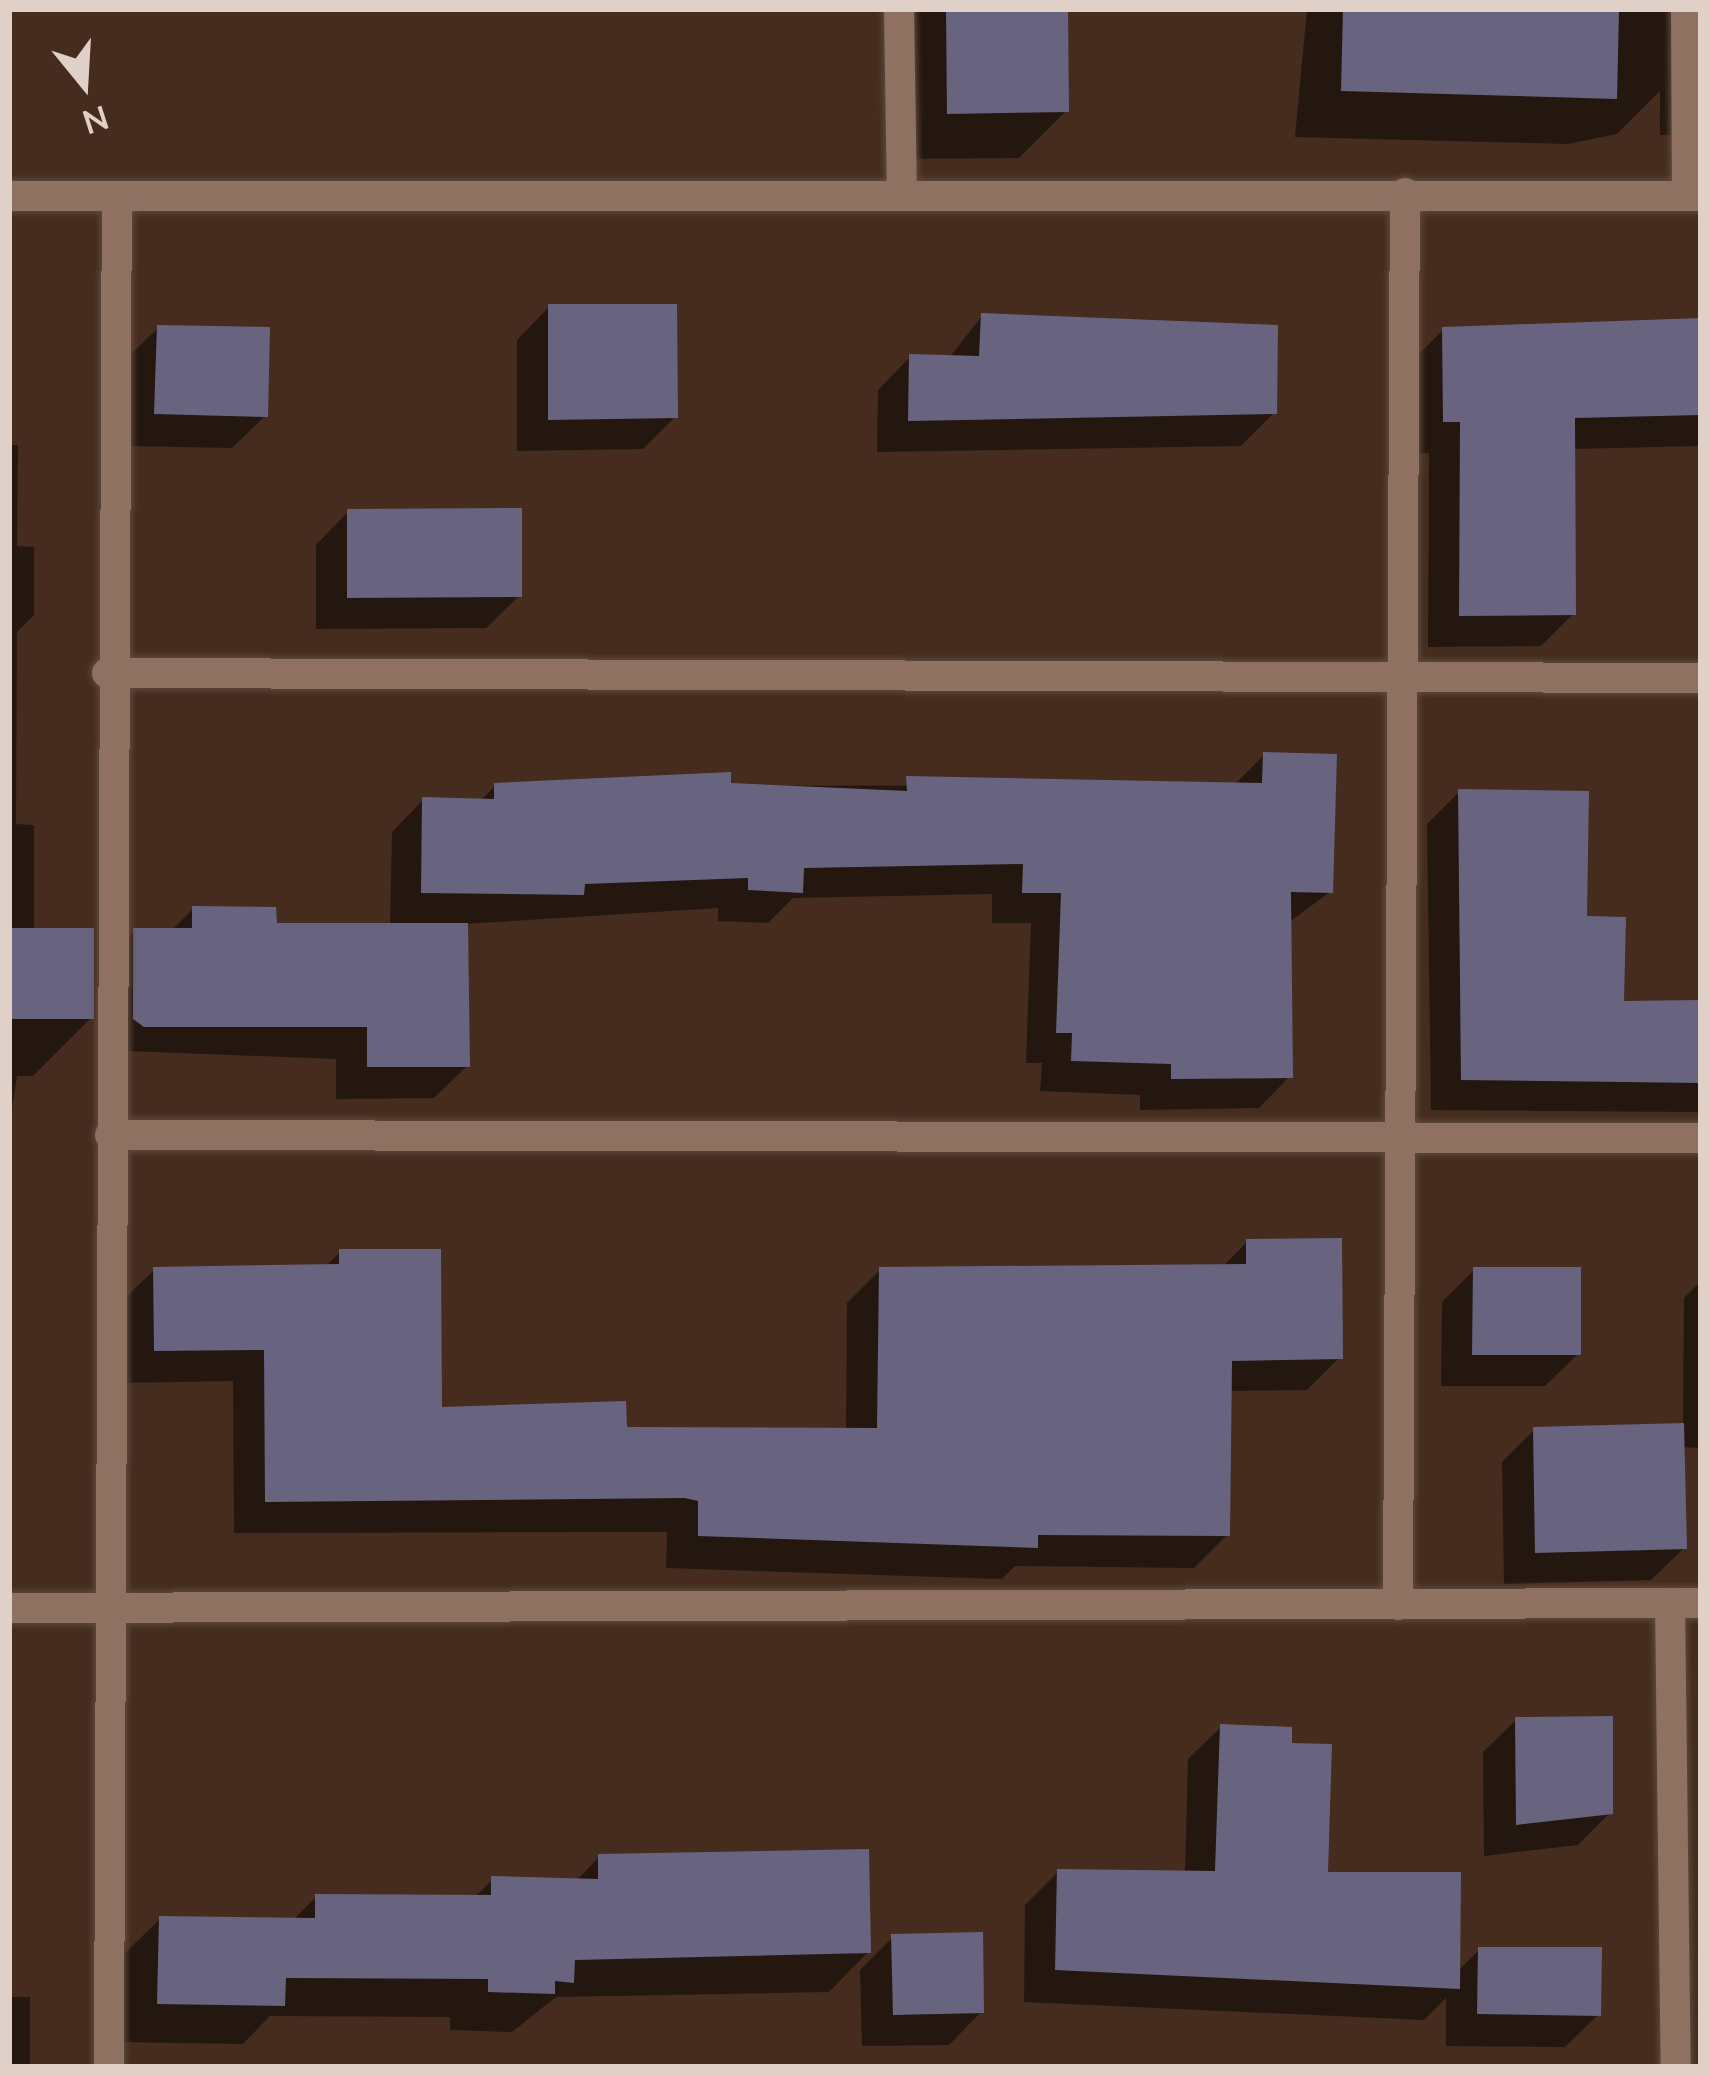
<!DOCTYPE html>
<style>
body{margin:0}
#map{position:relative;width:1710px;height:2076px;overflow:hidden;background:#452c1e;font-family:"Nunito Sans",sans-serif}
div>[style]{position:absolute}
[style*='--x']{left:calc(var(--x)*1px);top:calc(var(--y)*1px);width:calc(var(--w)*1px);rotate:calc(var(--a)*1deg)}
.shadow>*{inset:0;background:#0007}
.building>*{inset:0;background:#686480}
.roads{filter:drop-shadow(0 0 3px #5e493d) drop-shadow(0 0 3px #5e493d)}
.minor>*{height:30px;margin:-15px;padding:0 15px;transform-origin:15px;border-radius:15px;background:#8e7161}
span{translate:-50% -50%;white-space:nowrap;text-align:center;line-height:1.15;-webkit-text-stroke:10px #452c1e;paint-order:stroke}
.frame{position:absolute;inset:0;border:12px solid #e1d0c8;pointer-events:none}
.north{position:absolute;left:24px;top:24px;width:120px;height:120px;-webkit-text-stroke:9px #452c1e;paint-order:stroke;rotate:162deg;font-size:33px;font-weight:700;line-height:48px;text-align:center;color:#e1d0c8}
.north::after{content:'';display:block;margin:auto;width:42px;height:54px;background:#e1d0c8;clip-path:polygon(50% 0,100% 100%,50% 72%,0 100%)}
</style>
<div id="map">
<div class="shadow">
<div style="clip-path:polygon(901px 9px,1065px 9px,1066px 111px,1019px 158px,902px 159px)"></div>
<div style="clip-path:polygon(1307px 9px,1701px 9px,1701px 135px,1660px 135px,1660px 91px,1617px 134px,1568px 144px,1295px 137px)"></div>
<div style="clip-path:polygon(549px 307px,675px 417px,643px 449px,517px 451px,517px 340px)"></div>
<div style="clip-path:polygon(982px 316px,1274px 413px,1241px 446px,877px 452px,878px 390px,910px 357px,949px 358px)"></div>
<div style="clip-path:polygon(1701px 321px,1701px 446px,1572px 449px,1573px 614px,1541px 646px,1428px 647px,1429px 453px,1411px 454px,1410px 363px,1443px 330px)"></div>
<div style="clip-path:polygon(158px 328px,265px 416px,232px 448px,123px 446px,125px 360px)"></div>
<div style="clip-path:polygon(9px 445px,18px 445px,17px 546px,34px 547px,34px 615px,17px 632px,16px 824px,34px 825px,34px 931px,91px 1018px,33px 1076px,17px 1076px,9px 1127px)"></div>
<div style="clip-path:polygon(348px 512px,519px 596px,486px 628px,316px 629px,316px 545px)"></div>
<div style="clip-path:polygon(1264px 755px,1330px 892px,1288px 923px,1290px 1076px,1259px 1108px,1140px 1110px,1140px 1095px,1040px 1091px,1042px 1063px,1026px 1063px,1031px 923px,992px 923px,992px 894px,793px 898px,768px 923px,718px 921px,718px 908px,465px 924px,467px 1066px,434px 1098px,336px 1099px,336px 1059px,102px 1050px,102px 964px,135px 931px,171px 931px,193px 909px,274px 926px,390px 926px,392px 832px,423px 800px,479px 802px,495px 786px,1234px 785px)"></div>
<div style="clip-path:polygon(1459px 792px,1621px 1004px,1701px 1003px,1701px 1112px,1431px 1110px,1427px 824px)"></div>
<div style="clip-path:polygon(1247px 1242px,1340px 1357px,1307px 1390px,1228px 1391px,1227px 1535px,1194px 1568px,1015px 1566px,1002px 1579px,666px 1568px,667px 1532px,234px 1533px,233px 1381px,123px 1383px,121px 1302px,154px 1270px,325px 1267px,340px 1252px,439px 1410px,624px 1430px,846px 1431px,847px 1303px,880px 1270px,1222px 1267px)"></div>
<div style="clip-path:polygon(1474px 1270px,1578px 1354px,1545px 1386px,1441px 1386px,1442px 1302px)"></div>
<div style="clip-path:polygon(1701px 1281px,1701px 1448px,1681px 1447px,1684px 1548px,1651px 1580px,1504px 1584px,1502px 1462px,1534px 1430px,1683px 1426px,1684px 1298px)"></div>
<div style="clip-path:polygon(1516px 1720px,1610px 1813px,1578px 1845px,1484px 1856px,1483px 1752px)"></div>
<div style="clip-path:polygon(1221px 1727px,1325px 1875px,1457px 1972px,1479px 1950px,1598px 2015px,1565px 2047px,1446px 2046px,1446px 1998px,1424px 2020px,1024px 2002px,1025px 1905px,1058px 1872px,1185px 1873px,1188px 1759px)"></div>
<div style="clip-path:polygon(599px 1857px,868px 1952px,829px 1992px,556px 1997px,512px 2032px,450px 2030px,450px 2017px,270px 2016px,243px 2044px,119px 2042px,120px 1958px,160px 1919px,293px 1920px,316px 1897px,474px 1898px,493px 1879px,575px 1882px)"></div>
<div style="clip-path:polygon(893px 1937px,981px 2012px,949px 2045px,862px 2046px,860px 1970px)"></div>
<div style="clip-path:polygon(9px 1997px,30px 1997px,30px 2067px,9px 2067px)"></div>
</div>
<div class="building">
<div style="clip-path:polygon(946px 9px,1068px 9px,1069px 112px,947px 114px)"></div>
<div style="clip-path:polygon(1343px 9px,1619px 9px,1617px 99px,1341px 91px)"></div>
<div style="clip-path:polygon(548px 304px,677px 304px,678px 418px,548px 420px)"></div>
<div style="clip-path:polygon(981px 313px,1278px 325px,1277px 414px,908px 421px,909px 354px,979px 356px)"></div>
<div style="clip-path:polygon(1701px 318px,1701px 415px,1575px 418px,1576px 615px,1459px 616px,1460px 422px,1443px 422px,1442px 327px)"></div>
<div style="clip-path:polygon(157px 325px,270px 327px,268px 417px,154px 414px)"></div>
<div style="clip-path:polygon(522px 508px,522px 597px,347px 598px,347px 509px)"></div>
<div style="clip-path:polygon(1263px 752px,1337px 754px,1333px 893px,1291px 892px,1293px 1078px,1171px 1079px,1171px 1064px,1071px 1061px,1072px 1033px,1056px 1033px,1061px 893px,1022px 893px,1023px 864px,804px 868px,803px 893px,748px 890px,748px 878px,585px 884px,584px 895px,421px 893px,422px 797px,494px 799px,494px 783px,731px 772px,731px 783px,907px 791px,906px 776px,1262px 783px)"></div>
<div style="clip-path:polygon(1458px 789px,1589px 791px,1587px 916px,1626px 917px,1624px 1001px,1701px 1000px,1701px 1083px,1461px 1080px)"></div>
<div style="clip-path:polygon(192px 906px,276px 907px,277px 923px,468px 923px,470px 1067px,367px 1067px,367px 1027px,144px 1027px,133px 1019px,133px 928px,192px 928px)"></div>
<div style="clip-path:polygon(9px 928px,94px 928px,94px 1019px,9px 1019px)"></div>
<div style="clip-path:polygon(1342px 1238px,1343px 1359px,1232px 1361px,1230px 1536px,1038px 1535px,1038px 1548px,698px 1536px,698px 1501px,685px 1498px,265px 1502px,264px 1350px,154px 1351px,153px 1267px,339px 1264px,339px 1249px,441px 1249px,442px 1407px,626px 1401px,627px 1427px,877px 1428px,879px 1267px,1246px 1264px,1246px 1239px)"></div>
<div style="clip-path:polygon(1473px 1267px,1581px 1267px,1581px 1355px,1472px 1355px)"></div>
<div style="clip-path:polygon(1684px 1423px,1687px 1549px,1535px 1553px,1533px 1427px)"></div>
<div style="clip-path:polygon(1613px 1716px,1613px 1814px,1516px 1825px,1515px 1717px)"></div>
<div style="clip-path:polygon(1220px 1724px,1292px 1727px,1292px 1743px,1332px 1744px,1328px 1872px,1461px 1872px,1460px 1989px,1055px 1970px,1057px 1869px,1215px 1871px)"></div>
<div style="clip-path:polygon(869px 1849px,871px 1953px,575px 1960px,574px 1983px,555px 1981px,555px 1994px,488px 1992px,488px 1979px,286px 1978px,285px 2006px,157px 2004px,159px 1916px,315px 1918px,315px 1894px,491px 1895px,491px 1876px,598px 1879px,598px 1854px)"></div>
<div style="clip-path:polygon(983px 1932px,984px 2013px,893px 2015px,891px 1934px)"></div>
<div style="clip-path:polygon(1478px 1947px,1602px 1947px,1601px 2016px,1477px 2014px)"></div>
</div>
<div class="roads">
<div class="minor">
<div style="--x:899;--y:9;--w:185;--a:89.1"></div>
<div style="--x:1686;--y:9;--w:187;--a:89.7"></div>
<div style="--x:9;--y:196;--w:1692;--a:0"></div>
<div style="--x:107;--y:673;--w:1594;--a:0.18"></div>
<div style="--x:110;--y:1135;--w:1591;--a:0.11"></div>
<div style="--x:1670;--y:1603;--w:464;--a:89.3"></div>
<div style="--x:1398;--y:1605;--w:1412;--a:-89.72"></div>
<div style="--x:9;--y:1608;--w:1692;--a:-0.17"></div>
<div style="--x:109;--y:2067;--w:1871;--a:-89.76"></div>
</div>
</div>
<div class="frame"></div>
<div class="north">N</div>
</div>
